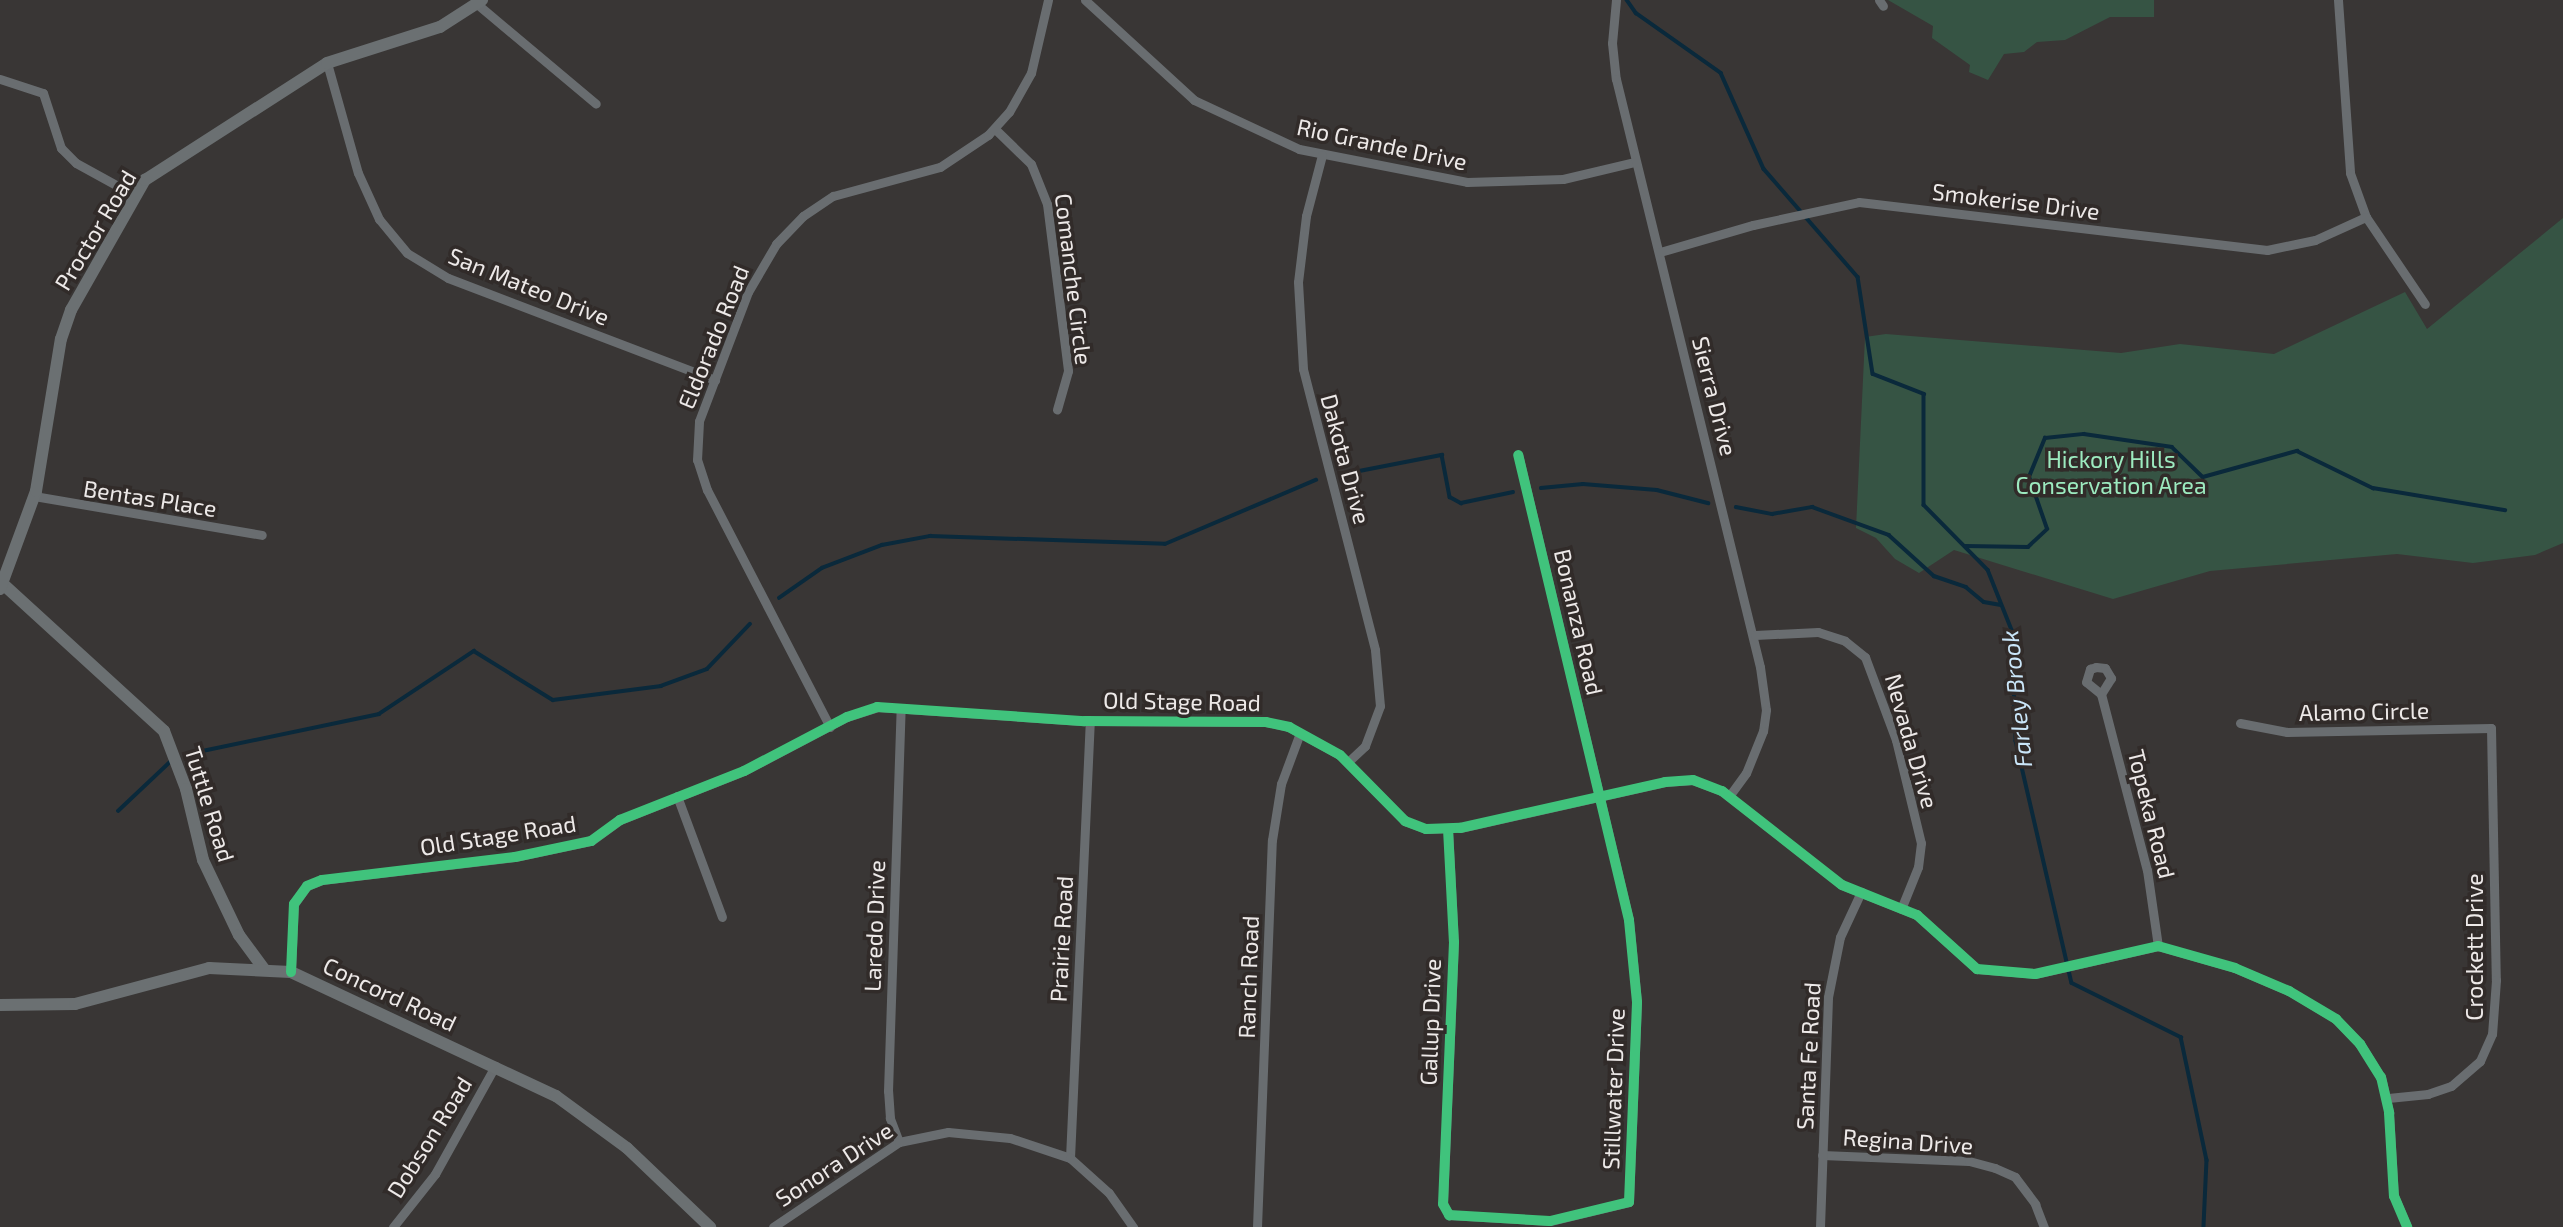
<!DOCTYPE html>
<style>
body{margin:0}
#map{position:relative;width:2563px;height:1227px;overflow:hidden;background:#393635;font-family:"Exo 2",sans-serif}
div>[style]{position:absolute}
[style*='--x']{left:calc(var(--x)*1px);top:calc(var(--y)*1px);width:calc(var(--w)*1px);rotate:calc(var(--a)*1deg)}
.green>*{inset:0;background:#365444}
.stream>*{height:3.5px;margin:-1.75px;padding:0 1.75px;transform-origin:1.75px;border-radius:1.75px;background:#0a293b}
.street>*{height:9px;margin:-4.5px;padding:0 4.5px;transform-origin:4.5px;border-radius:4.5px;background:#696d70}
.secondary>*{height:12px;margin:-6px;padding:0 6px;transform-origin:6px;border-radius:6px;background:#6b7072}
.cycleway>*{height:10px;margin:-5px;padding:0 5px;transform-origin:5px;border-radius:5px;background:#40c37c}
span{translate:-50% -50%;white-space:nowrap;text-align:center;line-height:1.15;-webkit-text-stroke:7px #312b29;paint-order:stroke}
.street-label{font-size:23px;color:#ede9e8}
.park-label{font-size:23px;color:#9ceabf}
.water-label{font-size:24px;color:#cae6f9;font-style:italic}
</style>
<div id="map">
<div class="green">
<div style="clip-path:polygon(1888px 0,2154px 0,2154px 17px,2110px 17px,2065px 40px,2037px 42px,2024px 52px,2004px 54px,1988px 80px,1969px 72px,1970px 65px,1932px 38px,1933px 26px)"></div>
<div style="clip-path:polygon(2563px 218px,2563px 543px,2535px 555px,2473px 563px,2397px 554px,2210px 571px,2113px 599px,1954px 550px,1919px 573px,1895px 559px,1876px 538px,1856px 528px,1865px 337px,1886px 334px,2121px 353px,2180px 344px,2274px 354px,2405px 292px,2427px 329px)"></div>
</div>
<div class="stream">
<div style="--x:1627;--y:0;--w:16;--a:55"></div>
<div style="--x:1636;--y:13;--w:104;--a:35.2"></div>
<div style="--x:1721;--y:73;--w:105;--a:65.9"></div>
<div style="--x:1764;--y:169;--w:143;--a:49"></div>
<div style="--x:1858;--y:277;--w:98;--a:81.2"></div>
<div style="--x:1873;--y:374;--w:55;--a:21.4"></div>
<div style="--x:1924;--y:394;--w:111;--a:90"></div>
<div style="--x:1924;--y:505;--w:91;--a:45.4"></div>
<div style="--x:1988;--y:570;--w:65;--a:68.2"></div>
<div style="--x:2012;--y:630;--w:111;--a:87.9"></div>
<div style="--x:2016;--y:741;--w:248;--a:77"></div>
<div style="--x:2072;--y:983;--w:122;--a:26.4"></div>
<div style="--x:2181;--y:1037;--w:126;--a:78.1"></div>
<div style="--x:2207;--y:1160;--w:67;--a:92.6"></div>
<div style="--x:1344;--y:474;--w:100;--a:-11"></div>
<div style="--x:1442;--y:455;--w:43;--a:79.2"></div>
<div style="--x:1450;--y:497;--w:13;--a:29"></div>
<div style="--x:1461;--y:503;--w:53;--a:-11.9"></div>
<div style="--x:1541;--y:488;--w:42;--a:-5.4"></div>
<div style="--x:1583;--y:484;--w:74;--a:4.6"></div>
<div style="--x:1657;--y:490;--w:53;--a:14.3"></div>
<div style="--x:1736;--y:507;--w:37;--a:11"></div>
<div style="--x:1772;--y:514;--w:41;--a:-9.9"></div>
<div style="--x:1812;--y:507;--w:82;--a:20"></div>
<div style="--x:1889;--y:535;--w:61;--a:42.3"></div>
<div style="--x:1934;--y:576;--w:34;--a:19"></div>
<div style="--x:1966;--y:587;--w:23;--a:40"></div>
<div style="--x:1984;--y:602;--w:17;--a:10"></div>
<div style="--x:1965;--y:546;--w:63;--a:0.9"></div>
<div style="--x:2028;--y:547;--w:26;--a:-43"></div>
<div style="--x:2047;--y:529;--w:55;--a:-109.1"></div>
<div style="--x:2029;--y:477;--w:42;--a:-67.7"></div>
<div style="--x:2045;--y:438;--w:39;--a:-6"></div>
<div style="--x:2084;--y:434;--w:89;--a:8.4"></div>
<div style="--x:2172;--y:447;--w:43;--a:44.1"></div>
<div style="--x:2203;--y:477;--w:98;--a:-15.5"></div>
<div style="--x:2297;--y:451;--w:85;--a:26"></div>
<div style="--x:2373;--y:488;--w:134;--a:9.5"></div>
<div style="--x:779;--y:598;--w:52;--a:-34.9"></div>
<div style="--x:822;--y:568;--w:64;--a:-21"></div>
<div style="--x:882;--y:545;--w:49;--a:-10.6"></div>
<div style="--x:930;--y:536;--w:235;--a:1.9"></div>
<div style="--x:1165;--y:544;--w:164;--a:-23"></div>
<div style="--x:193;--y:753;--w:190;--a:-11.8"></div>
<div style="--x:379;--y:714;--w:114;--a:-33.6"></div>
<div style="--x:474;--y:651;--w:93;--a:31.8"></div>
<div style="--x:553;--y:700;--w:109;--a:-7.4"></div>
<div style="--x:661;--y:686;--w:49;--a:-20.3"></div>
<div style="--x:707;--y:669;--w:62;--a:-46.3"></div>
<div style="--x:118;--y:811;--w:73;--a:-43.3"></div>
</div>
<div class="street">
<div style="--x:1085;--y:0;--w:148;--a:42.5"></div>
<div style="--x:1194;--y:100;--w:116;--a:25"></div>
<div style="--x:1299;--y:149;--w:171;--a:11.1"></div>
<div style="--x:1467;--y:182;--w:96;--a:-1.8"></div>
<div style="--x:1563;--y:179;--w:74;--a:-13.3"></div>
<div style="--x:1616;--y:0;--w:43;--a:95.3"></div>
<div style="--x:1612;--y:43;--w:36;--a:84"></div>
<div style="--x:1616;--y:79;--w:605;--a:76.24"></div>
<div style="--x:1760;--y:667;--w:43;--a:82.1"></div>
<div style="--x:1766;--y:710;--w:21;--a:98"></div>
<div style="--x:1763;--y:731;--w:45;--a:112"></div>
<div style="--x:1746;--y:773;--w:29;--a:126"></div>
<div style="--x:1879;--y:0;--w:7;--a:56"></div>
<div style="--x:2338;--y:0;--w:173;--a:86"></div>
<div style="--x:2350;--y:173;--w:47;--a:70"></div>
<div style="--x:2366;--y:217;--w:105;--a:55.9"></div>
<div style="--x:477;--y:4;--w:155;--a:40"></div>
<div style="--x:327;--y:63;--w:114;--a:74.3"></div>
<div style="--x:358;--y:173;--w:51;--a:65.5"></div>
<div style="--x:379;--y:219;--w:44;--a:50.5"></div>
<div style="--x:407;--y:253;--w:48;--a:31.4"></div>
<div style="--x:448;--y:278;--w:286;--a:20.9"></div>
<div style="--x:0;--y:79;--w:45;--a:18"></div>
<div style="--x:43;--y:93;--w:58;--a:71.9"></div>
<div style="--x:61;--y:148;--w:21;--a:45"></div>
<div style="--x:76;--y:163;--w:68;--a:28.8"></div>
<div style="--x:995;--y:129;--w:50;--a:44.2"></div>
<div style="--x:1031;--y:164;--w:43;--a:68.2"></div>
<div style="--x:1047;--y:204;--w:168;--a:82.8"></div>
<div style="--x:1068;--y:371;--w:40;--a:106"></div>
<div style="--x:1322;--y:155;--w:63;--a:104.7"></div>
<div style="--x:1306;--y:216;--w:66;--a:96.9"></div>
<div style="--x:1298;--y:282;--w:87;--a:86.7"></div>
<div style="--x:1303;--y:369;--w:290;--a:75.6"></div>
<div style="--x:1375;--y:650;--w:56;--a:84.9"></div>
<div style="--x:1380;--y:706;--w:43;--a:110.6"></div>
<div style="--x:1365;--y:746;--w:23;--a:137"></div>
<div style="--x:1660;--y:252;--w:97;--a:-16.2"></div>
<div style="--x:1753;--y:225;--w:108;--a:-12.2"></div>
<div style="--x:1859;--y:202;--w:411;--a:6.7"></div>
<div style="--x:2267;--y:250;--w:49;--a:-11.8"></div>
<div style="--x:2315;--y:240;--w:56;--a:-24.3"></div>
<div style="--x:34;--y:496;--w:231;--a:9.7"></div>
<div style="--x:1755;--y:635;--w:63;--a:-2.7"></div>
<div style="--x:1818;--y:632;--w:28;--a:18"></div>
<div style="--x:1845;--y:641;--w:26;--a:39"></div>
<div style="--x:1865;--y:657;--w:89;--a:69.5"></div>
<div style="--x:1896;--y:740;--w:106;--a:76.4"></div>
<div style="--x:1921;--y:843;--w:24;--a:97"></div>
<div style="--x:1918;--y:867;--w:45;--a:112"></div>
<div style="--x:2101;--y:694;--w:19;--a:-141"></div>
<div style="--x:2086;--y:682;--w:14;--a:-73"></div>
<div style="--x:2090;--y:669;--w:6;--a:-18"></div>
<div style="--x:2096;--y:667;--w:9;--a:6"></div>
<div style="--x:2105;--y:668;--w:12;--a:59"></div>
<div style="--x:2111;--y:678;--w:19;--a:122"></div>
<div style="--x:2101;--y:694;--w:182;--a:75.4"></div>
<div style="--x:2147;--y:870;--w:77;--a:81.8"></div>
<div style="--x:2240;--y:723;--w:48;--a:10.8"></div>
<div style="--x:2287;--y:732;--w:204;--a:-1.1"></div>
<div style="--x:2491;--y:728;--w:252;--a:88.9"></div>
<div style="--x:2496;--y:980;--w:54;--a:94.2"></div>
<div style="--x:2492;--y:1034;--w:30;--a:114"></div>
<div style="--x:2480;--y:1061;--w:38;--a:139"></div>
<div style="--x:2451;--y:1086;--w:24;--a:161"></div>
<div style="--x:2428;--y:1094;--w:40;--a:174.3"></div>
<div style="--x:830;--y:727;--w:267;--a:-117.4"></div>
<div style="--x:707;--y:490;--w:32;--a:-108"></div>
<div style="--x:697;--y:460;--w:39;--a:-87"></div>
<div style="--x:699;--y:421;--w:138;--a:-69.2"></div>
<div style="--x:748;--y:292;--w:56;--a:-59.7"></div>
<div style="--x:776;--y:244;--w:39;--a:-46"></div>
<div style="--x:803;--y:216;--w:36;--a:-34"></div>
<div style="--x:833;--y:196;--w:111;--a:-15.2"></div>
<div style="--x:940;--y:167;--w:58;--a:-33.7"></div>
<div style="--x:988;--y:135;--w:31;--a:-48"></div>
<div style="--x:1009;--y:112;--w:45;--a:-60.6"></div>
<div style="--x:1031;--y:73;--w:75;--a:-76.9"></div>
<div style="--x:677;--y:796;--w:129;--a:69.6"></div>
<div style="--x:1448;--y:829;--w:113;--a:87"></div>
<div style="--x:1454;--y:942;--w:262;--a:92.4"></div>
<div style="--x:1443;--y:1204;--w:13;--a:61"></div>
<div style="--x:1449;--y:1215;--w:101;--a:3.4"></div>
<div style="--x:1550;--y:1221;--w:81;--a:-13.5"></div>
<div style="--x:1629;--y:1202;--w:200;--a:-87.7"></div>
<div style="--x:1637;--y:1002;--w:82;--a:-95.6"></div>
<div style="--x:1629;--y:920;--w:478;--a:-103.4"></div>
<div style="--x:291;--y:972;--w:68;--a:-87.5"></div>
<div style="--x:294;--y:904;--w:22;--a:-54"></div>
<div style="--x:307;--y:886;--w:16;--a:-22"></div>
<div style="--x:322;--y:880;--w:194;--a:-6.8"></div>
<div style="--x:515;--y:857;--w:78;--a:-11.9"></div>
<div style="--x:591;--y:841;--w:36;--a:-36"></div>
<div style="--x:620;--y:820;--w:133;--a:-21.6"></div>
<div style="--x:744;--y:771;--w:116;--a:-27.7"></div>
<div style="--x:847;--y:717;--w:32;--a:-18"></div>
<div style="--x:877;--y:707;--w:208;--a:3.9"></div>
<div style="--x:1085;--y:721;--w:181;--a:0.3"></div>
<div style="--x:1266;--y:722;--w:24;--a:12"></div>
<div style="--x:1289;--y:727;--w:58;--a:28.8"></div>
<div style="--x:1340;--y:755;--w:93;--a:45.4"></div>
<div style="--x:1405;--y:821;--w:22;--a:21"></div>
<div style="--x:1426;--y:829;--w:34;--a:-2"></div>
<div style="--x:1460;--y:828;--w:210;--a:-12.6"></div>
<div style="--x:1665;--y:782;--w:28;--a:-4"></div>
<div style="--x:1693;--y:780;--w:31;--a:21"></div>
<div style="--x:1722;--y:791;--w:152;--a:38.1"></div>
<div style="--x:1842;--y:885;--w:81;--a:21.8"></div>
<div style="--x:1917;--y:915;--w:81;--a:42"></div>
<div style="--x:1977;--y:969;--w:58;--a:4.9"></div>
<div style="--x:2035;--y:974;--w:126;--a:-12.8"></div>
<div style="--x:2158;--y:946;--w:80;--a:15.9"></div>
<div style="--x:2235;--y:968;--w:59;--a:23.1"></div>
<div style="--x:2289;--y:991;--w:55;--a:30.8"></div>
<div style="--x:2336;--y:1019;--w:35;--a:46"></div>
<div style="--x:2360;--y:1044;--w:39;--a:58"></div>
<div style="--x:2381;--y:1077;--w:37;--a:77"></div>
<div style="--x:2389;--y:1113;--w:83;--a:86.6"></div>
<div style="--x:2394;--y:1196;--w:34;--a:67"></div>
<div style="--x:899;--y:1142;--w:26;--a:-111"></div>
<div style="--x:890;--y:1118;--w:27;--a:-94"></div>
<div style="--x:888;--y:1091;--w:382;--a:-88.1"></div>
<div style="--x:1822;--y:1155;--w:147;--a:2.3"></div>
<div style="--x:1969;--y:1161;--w:27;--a:15"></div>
<div style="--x:1995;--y:1168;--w:22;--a:24"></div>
<div style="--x:2015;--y:1177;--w:34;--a:53"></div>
<div style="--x:2035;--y:1204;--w:25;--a:69"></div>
<div style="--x:1070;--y:1158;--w:438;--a:-87.4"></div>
<div style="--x:393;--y:1227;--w:68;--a:-51.6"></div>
<div style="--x:435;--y:1174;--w:124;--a:-60.9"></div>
<div style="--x:773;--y:1227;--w:152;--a:-34"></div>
<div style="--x:899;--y:1142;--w:50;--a:-11.5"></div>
<div style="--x:948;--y:1132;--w:62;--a:5.5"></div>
<div style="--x:1010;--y:1138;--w:63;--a:18.4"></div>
<div style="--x:1070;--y:1158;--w:52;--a:41.9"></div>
<div style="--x:1109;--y:1193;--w:42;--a:54.8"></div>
<div style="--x:1257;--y:1227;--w:387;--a:-87.8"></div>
<div style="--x:1272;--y:840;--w:57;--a:-80.9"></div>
<div style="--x:1281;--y:784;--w:54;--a:-69.6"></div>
<div style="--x:1820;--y:1227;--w:230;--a:-88"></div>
<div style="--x:1828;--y:997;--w:61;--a:-78.7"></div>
<div style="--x:1840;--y:937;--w:50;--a:-65"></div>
</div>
<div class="secondary">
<div style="--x:3;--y:584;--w:218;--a:42.4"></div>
<div style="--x:164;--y:731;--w:62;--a:69.2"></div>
<div style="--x:186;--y:789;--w:73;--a:76.5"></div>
<div style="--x:203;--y:860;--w:83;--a:64.4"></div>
<div style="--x:239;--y:935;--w:42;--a:53.7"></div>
<div style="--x:0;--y:589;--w:104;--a:-69.8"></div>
<div style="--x:36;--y:491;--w:154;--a:-80.7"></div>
<div style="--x:61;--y:339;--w:31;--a:-71"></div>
<div style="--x:71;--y:310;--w:150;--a:-60.4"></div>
<div style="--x:145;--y:180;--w:216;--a:-32.7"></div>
<div style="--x:327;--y:63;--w:119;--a:-17.7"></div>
<div style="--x:440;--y:27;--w:50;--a:-32.7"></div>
<div style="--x:0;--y:1005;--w:75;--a:-0.8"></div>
<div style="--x:75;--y:1004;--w:139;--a:-15"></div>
<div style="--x:209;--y:968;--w:82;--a:2.8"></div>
<div style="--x:291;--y:972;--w:293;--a:25.1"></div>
<div style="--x:556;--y:1096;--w:88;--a:36.2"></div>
<div style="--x:627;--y:1148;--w:115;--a:43.6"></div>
</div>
<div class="cycleway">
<div style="--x:1448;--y:829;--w:113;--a:87"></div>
<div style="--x:1454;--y:942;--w:262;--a:92.4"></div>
<div style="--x:1443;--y:1204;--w:13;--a:61"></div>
<div style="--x:1449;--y:1215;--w:101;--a:3.4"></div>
<div style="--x:1550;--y:1221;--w:81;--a:-13.5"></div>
<div style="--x:1629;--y:1202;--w:200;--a:-87.7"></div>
<div style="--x:1637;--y:1002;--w:82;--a:-95.6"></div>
<div style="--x:1629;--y:920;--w:478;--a:-103.4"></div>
<div style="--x:291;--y:972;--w:68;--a:-87.5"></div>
<div style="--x:294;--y:904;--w:22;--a:-54"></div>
<div style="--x:307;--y:886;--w:16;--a:-22"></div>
<div style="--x:322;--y:880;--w:194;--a:-6.8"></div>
<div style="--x:515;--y:857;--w:78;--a:-11.9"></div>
<div style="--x:591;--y:841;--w:36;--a:-36"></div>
<div style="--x:620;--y:820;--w:133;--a:-21.6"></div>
<div style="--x:744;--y:771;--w:116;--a:-27.7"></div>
<div style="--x:847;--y:717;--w:32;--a:-18"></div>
<div style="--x:877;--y:707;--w:208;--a:3.9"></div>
<div style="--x:1085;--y:721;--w:181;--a:0.3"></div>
<div style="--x:1266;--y:722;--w:24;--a:12"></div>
<div style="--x:1289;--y:727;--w:58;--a:28.8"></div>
<div style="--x:1340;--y:755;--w:93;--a:45.4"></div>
<div style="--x:1405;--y:821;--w:22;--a:21"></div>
<div style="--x:1426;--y:829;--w:34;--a:-2"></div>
<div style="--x:1460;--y:828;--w:210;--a:-12.6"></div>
<div style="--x:1665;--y:782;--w:28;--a:-4"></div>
<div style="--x:1693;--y:780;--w:31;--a:21"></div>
<div style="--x:1722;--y:791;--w:152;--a:38.1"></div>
<div style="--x:1842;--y:885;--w:81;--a:21.8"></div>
<div style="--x:1917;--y:915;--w:81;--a:42"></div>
<div style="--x:1977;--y:969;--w:58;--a:4.9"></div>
<div style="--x:2035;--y:974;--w:126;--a:-12.8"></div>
<div style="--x:2158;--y:946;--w:80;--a:15.9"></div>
<div style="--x:2235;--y:968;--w:59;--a:23.1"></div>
<div style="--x:2289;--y:991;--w:55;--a:30.8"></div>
<div style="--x:2336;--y:1019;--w:35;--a:46"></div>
<div style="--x:2360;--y:1044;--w:39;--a:58"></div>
<div style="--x:2381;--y:1077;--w:37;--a:77"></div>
<div style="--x:2389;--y:1113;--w:83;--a:86.6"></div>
<div style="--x:2394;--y:1196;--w:34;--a:67"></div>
</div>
<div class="street-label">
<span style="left:1382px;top:144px;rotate:12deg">Rio Grande Drive</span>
<span style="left:2016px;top:201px;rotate:7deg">Smokerise Drive</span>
<span style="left:95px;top:230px;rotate:-59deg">Proctor Road</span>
<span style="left:1074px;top:279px;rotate:83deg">Comanche Circle</span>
<span style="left:529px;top:286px;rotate:22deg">San Mateo Drive</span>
<span style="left:713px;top:337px;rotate:-68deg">Eldorado Road</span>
<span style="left:1715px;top:396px;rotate:76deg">Sierra Drive</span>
<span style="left:1346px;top:459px;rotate:75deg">Dakota Drive</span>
<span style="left:150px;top:498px;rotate:9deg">Bentas Place</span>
<span style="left:1579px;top:622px;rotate:77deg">Bonanza Road</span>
<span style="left:1182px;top:701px;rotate:1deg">Old Stage Road</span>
<span style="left:2364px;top:711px;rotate:-1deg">Alamo Circle</span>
<span style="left:1912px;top:741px;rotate:74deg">Nevada Drive</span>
<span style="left:210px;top:804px;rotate:73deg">Tuttle Road</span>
<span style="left:2152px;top:814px;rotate:76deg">Topeka Road</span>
<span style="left:498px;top:835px;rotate:-9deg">Old Stage Road</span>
<span style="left:874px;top:926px;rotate:-88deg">Laredo Drive</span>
<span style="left:1061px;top:939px;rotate:-87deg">Prairie Road</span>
<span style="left:2474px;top:947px;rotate:-90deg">Crockett Drive</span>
<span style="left:1248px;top:977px;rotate:-88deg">Ranch Road</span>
<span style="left:390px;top:994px;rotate:25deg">Concord Road</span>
<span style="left:1430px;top:1022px;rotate:-88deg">Gallup Drive</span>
<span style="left:1808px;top:1056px;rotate:-87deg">Santa Fe Road</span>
<span style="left:1613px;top:1089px;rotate:-88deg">Stillwater Drive</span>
<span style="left:429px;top:1137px;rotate:-58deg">Dobson Road</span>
<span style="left:1908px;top:1141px;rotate:4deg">Regina Drive</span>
<span style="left:834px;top:1164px;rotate:-33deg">Sonora Drive</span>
</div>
<div class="park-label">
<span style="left:2111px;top:472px">Hickory Hills<br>Conservation Area</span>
</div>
<div class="water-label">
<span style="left:2016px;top:699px;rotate:-96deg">Farley Brook</span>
</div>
</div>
